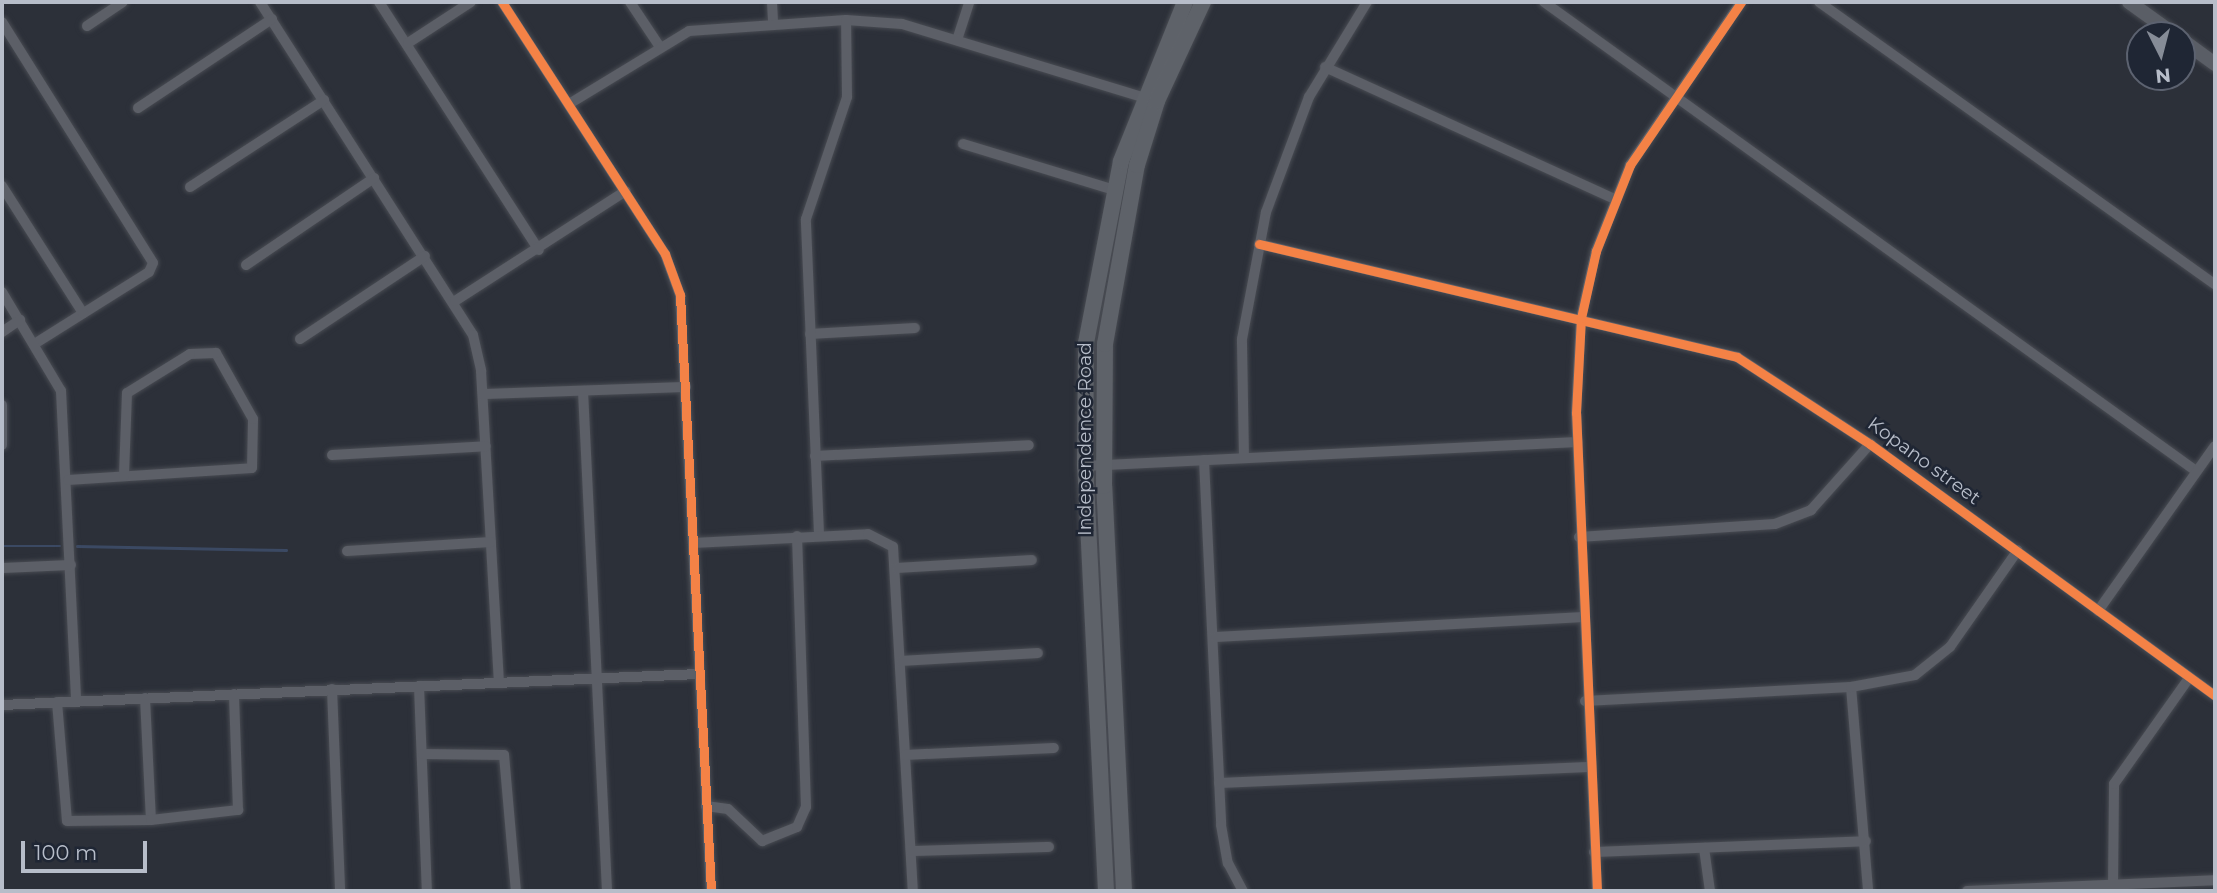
<!DOCTYPE html>
<style>
body{margin:0}
#map{position:relative;width:2217px;height:893px;overflow:hidden;background:#2c3039;font-family:Montserrat,sans-serif}
div>[style]{position:absolute}
[style*='--x']{left:calc(var(--x)*1px);top:calc(var(--y)*1px);width:calc(var(--w)*1px);rotate:calc(var(--a)*1deg)}
.stream>*{height:2.5px;margin:-1.25px;padding:0 1.25px;transform-origin:1.25px;border-radius:1.25px;background:#3b4963}
.roads{filter:drop-shadow(0 0 2px #484b52) drop-shadow(0 0 2px #484b52)}
.street>*{height:10px;margin:-5px;padding:0 5px;transform-origin:5px;border-radius:5px;background:#5c5f67}
.secondary>*{height:14px;margin:-7px;padding:0 7px;transform-origin:7px;border-radius:7px;background:#5a5e66}
.primary>*{height:16px;margin:-8px;padding:0 8px;transform-origin:8px;border-radius:8px;background:#5e6269}
.cycleway>*{height:9px;margin:-4.5px;padding:0 4.5px;transform-origin:4.5px;border-radius:4.5px;background:#f48246}
span{translate:-50% -50%;white-space:nowrap;text-align:center;line-height:1.15;-webkit-text-stroke:5px #1f2634;paint-order:stroke}
.street-label{font-size:19px;color:#b7bdc9}
.frame{position:absolute;inset:0;border:4px solid #b7bdc9;pointer-events:none}
.north{position:absolute;left:2126px;top:21px;width:70px;height:70px;box-sizing:border-box;background:#1f2634;border:2px solid #5c6270;border-radius:50%;rotate:174deg;font-size:19px;font-weight:700;line-height:28px;text-align:center;color:#b7bdc9}
.north::after{content:'';display:block;margin:auto;width:24px;height:32px;background:#868c97;clip-path:polygon(50% 0,100% 100%,50% 72%,0 100%)}
.scale{position:absolute;left:21px;top:841px;width:126px;height:32px;box-sizing:border-box;border:4px solid #b7bdc9;border-top:0;padding-left:9px;font-size:21px;line-height:24px;white-space:nowrap;color:#b7bdc9;-webkit-text-stroke:5px #1f2634;paint-order:stroke}
</style>
<div id="map">
<div class="stream">
<div style="--x:2;--y:546;--w:58;--a:0"></div>
<div style="--x:77;--y:546;--w:209;--a:1.1"></div>
</div>
<div class="roads">
<div class="street">
<div style="--x:260;--y:2;--w:395;--a:57.4"></div>
<div style="--x:473;--y:335;--w:37;--a:77"></div>
<div style="--x:481;--y:371;--w:312;--a:86.7"></div>
<div style="--x:379;--y:2;--w:295;--a:57.2"></div>
<div style="--x:502;--y:2;--w:300;--a:57.1"></div>
<div style="--x:665;--y:254;--w:44;--a:69.9"></div>
<div style="--x:680;--y:295;--w:597;--a:87.02"></div>
<div style="--x:630;--y:2;--w:54;--a:56.3"></div>
<div style="--x:772;--y:2;--w:21;--a:87"></div>
<div style="--x:1544;--y:2;--w:803;--a:35.73"></div>
<div style="--x:1819;--y:2;--w:486;--a:35.5"></div>
<div style="--x:2;--y:22;--w:284;--a:57.9"></div>
<div style="--x:153;--y:263;--w:10;--a:114"></div>
<div style="--x:149;--y:272;--w:133;--a:147.9"></div>
<div style="--x:87;--y:26;--w:43;--a:-33.7"></div>
<div style="--x:957;--y:40;--w:40;--a:-72"></div>
<div style="--x:408;--y:43;--w:75;--a:-33.1"></div>
<div style="--x:1325;--y:67;--w:318;--a:24.5"></div>
<div style="--x:569;--y:104;--w:140;--a:-31.3"></div>
<div style="--x:689;--y:31;--w:157;--a:-4"></div>
<div style="--x:846;--y:20;--w:56;--a:4.1"></div>
<div style="--x:902;--y:24;--w:258;--a:16.9"></div>
<div style="--x:138;--y:108;--w:161;--a:-33.6"></div>
<div style="--x:963;--y:144;--w:158;--a:16.9"></div>
<div style="--x:2;--y:186;--w:151;--a:57.5"></div>
<div style="--x:190;--y:187;--w:160;--a:-33"></div>
<div style="--x:1259;--y:244;--w:491;--a:13.3"></div>
<div style="--x:1737;--y:357;--w:159;--a:33.2"></div>
<div style="--x:1870;--y:444;--w:427;--a:36.1"></div>
<div style="--x:246;--y:265;--w:155;--a:-34.2"></div>
<div style="--x:2;--y:292;--w:115;--a:59.2"></div>
<div style="--x:61;--y:391;--w:311;--a:87.2"></div>
<div style="--x:455;--y:301;--w:203;--a:-32.8"></div>
<div style="--x:2;--y:332;--w:22;--a:-34"></div>
<div style="--x:810;--y:334;--w:105;--a:-3.3"></div>
<div style="--x:300;--y:339;--w:150;--a:-33.6"></div>
<div style="--x:583;--y:391;--w:501;--a:87.25"></div>
<div style="--x:483;--y:394;--w:203;--a:-2"></div>
<div style="--x:2;--y:405;--w:40;--a:90"></div>
<div style="--x:332;--y:455;--w:154;--a:-3.3"></div>
<div style="--x:815;--y:456;--w:214;--a:-2.9"></div>
<div style="--x:1244;--y:458;--w:119;--a:-91"></div>
<div style="--x:1242;--y:339;--w:129;--a:-79.3"></div>
<div style="--x:1266;--y:212;--w:123;--a:-69.5"></div>
<div style="--x:1309;--y:97;--w:111;--a:-58.6"></div>
<div style="--x:1204;--y:460;--w:365;--a:87.3"></div>
<div style="--x:1221;--y:825;--w:39;--a:80"></div>
<div style="--x:1228;--y:863;--w:32;--a:62"></div>
<div style="--x:1085;--y:466;--w:493;--a:-2.8"></div>
<div style="--x:68;--y:480;--w:184;--a:-3.7"></div>
<div style="--x:252;--y:468;--w:49;--a:-88.8"></div>
<div style="--x:253;--y:419;--w:76;--a:-119.3"></div>
<div style="--x:216;--y:353;--w:26;--a:178"></div>
<div style="--x:190;--y:354;--w:74;--a:148.2"></div>
<div style="--x:127;--y:393;--w:83;--a:92.1"></div>
<div style="--x:819;--y:534;--w:315;--a:-92.4"></div>
<div style="--x:806;--y:219;--w:129;--a:-71.4"></div>
<div style="--x:847;--y:97;--w:77;--a:-90.7"></div>
<div style="--x:1579;--y:537;--w:196;--a:-3.8"></div>
<div style="--x:1775;--y:524;--w:39;--a:-21"></div>
<div style="--x:1811;--y:510;--w:89;--a:-48.2"></div>
<div style="--x:693;--y:543;--w:175;--a:-2.9"></div>
<div style="--x:868;--y:534;--w:28;--a:27"></div>
<div style="--x:893;--y:547;--w:345;--a:86.7"></div>
<div style="--x:347;--y:551;--w:144;--a:-3.6"></div>
<div style="--x:2;--y:568;--w:69;--a:-2.5"></div>
<div style="--x:897;--y:568;--w:135;--a:-3.4"></div>
<div style="--x:2098;--y:611;--w:202;--a:-54.7"></div>
<div style="--x:1216;--y:637;--w:368;--a:-3.1"></div>
<div style="--x:901;--y:661;--w:137;--a:-3.3"></div>
<div style="--x:419;--y:686;--w:205;--a:87.8"></div>
<div style="--x:1851;--y:687;--w:205;--a:85.2"></div>
<div style="--x:332;--y:689;--w:202;--a:87.7"></div>
<div style="--x:145;--y:698;--w:122;--a:87.2"></div>
<div style="--x:1585;--y:701;--w:266;--a:-3"></div>
<div style="--x:1851;--y:687;--w:65;--a:-10.6"></div>
<div style="--x:1915;--y:675;--w:45;--a:-38.7"></div>
<div style="--x:1950;--y:647;--w:118;--a:-55"></div>
<div style="--x:57;--y:702;--w:119;--a:85.2"></div>
<div style="--x:67;--y:821;--w:84;--a:-0.7"></div>
<div style="--x:151;--y:820;--w:88;--a:-6.6"></div>
<div style="--x:238;--y:810;--w:116;--a:-92"></div>
<div style="--x:2;--y:705;--w:698;--a:-2.55"></div>
<div style="--x:423;--y:754;--w:81;--a:0.7"></div>
<div style="--x:504;--y:755;--w:137;--a:85"></div>
<div style="--x:905;--y:755;--w:149;--a:-2.7"></div>
<div style="--x:1219;--y:783;--w:370;--a:-2.5"></div>
<div style="--x:706;--y:806;--w:22;--a:8"></div>
<div style="--x:728;--y:809;--w:47;--a:43.3"></div>
<div style="--x:762;--y:841;--w:38;--a:-22"></div>
<div style="--x:797;--y:827;--w:22;--a:-66"></div>
<div style="--x:806;--y:807;--w:271;--a:-91.9"></div>
<div style="--x:1704;--y:848;--w:43;--a:82.1"></div>
<div style="--x:911;--y:851;--w:138;--a:-1.7"></div>
<div style="--x:1594;--y:852;--w:272;--a:-2.3"></div>
<div style="--x:2113;--y:885;--w:101;--a:-89.4"></div>
<div style="--x:2114;--y:784;--w:130;--a:-54.7"></div>
<div style="--x:1597;--y:891;--w:478;--a:-92.5"></div>
<div style="--x:1576;--y:413;--w:95;--a:-87"></div>
<div style="--x:1581;--y:318;--w:69;--a:-77.4"></div>
<div style="--x:1596;--y:251;--w:92;--a:-68.4"></div>
<div style="--x:1630;--y:165;--w:197;--a:-55.7"></div>
<div style="--x:1967;--y:891;--w:248;--a:-2.5"></div>
</div>
<div class="secondary">
<div style="--x:2129;--y:2;--w:57;--a:35.7"></div>
<div style="--x:2182;--y:40;--w:41;--a:36"></div>
</div>
<div class="primary">
<div style="--x:1106;--y:891;--w:426;--a:-92.8"></div>
<div style="--x:1085;--y:466;--w:123;--a:-89.5"></div>
<div style="--x:1086;--y:343;--w:185;--a:-79.1"></div>
<div style="--x:1121;--y:161;--w:171;--a:-68.1"></div>
<div style="--x:1124;--y:891;--w:405;--a:-92.8"></div>
<div style="--x:1104;--y:486;--w:142;--a:-89.6"></div>
<div style="--x:1105;--y:344;--w:182;--a:-79.9"></div>
<div style="--x:1137;--y:165;--w:67;--a:-72.6"></div>
<div style="--x:1157;--y:101;--w:109;--a:-65.1"></div>
</div>
</div>
<div class="cycleway">
<div style="--x:502;--y:2;--w:300;--a:57.1"></div>
<div style="--x:665;--y:254;--w:44;--a:69.9"></div>
<div style="--x:680;--y:295;--w:597;--a:87.02"></div>
<div style="--x:1259;--y:244;--w:491;--a:13.3"></div>
<div style="--x:1737;--y:357;--w:159;--a:33.2"></div>
<div style="--x:1870;--y:444;--w:427;--a:36.1"></div>
<div style="--x:1597;--y:891;--w:478;--a:-92.5"></div>
<div style="--x:1576;--y:413;--w:95;--a:-87"></div>
<div style="--x:1581;--y:318;--w:69;--a:-77.4"></div>
<div style="--x:1596;--y:251;--w:92;--a:-68.4"></div>
<div style="--x:1630;--y:165;--w:197;--a:-55.7"></div>
</div>
<div class="street-label">
<span style="left:1085px;top:439px;rotate:-90deg">Independence Road</span>
<span style="left:1924px;top:461px;rotate:36deg">Kopano street</span>
</div>
<div class="frame"></div>
<div class="north">N</div>
<div class="scale">100 m</div>
</div>
